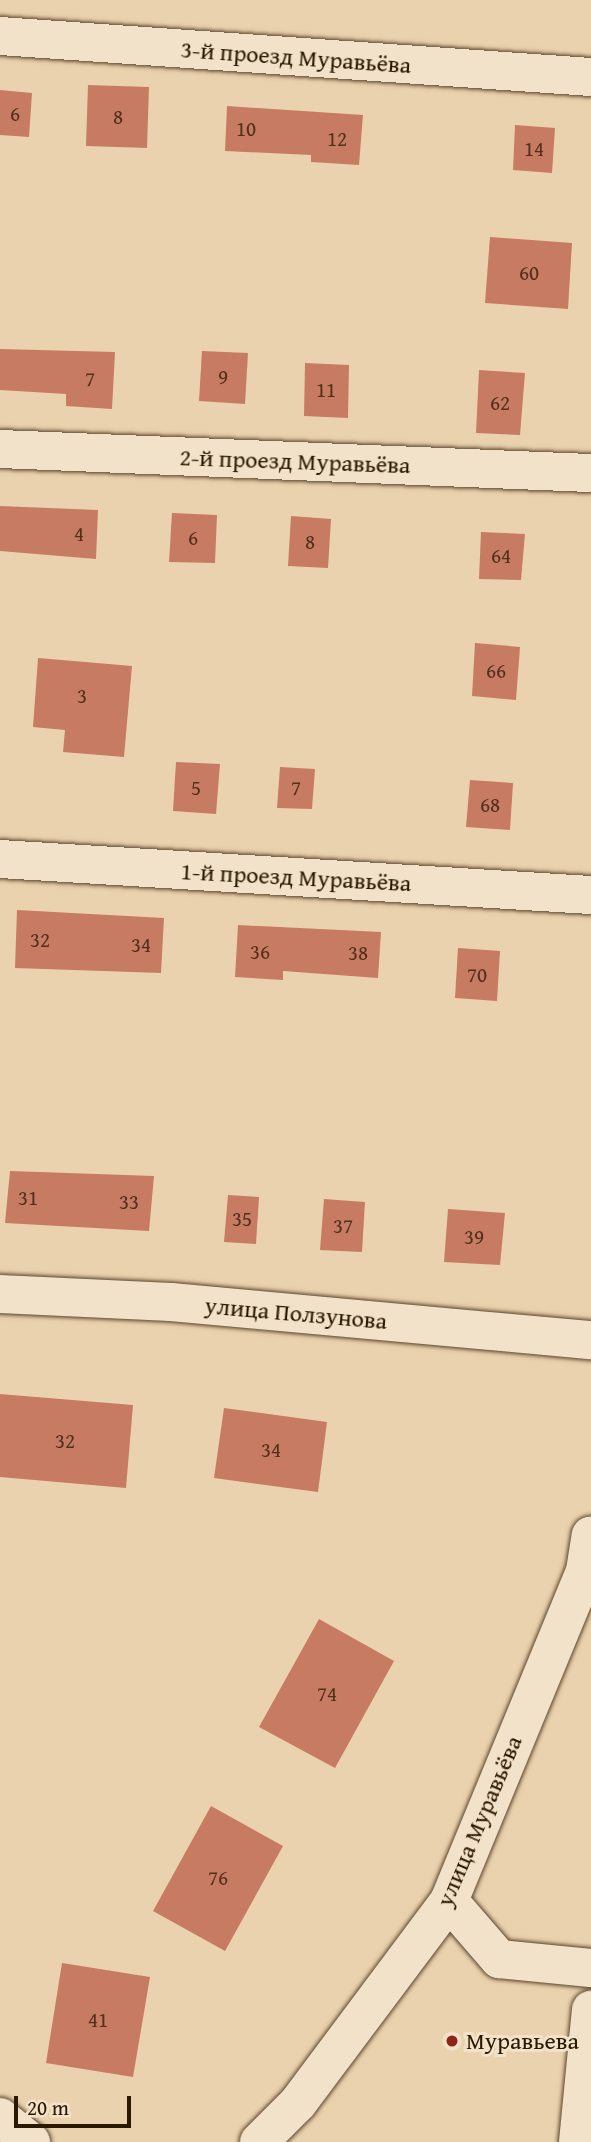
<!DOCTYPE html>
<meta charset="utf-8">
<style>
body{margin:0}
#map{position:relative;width:591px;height:2142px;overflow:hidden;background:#ebd2ae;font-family:"Gentium Book Plus",serif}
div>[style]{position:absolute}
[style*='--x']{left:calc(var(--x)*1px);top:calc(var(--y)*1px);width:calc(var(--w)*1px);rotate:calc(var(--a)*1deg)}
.building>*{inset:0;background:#c77b63}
.roads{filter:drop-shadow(0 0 2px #5a462c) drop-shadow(0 0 2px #5a462c)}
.minor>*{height:38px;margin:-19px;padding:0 19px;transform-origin:19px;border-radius:19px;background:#f2e2ca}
.dots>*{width:19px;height:19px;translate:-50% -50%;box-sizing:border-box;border:4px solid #f2e2ca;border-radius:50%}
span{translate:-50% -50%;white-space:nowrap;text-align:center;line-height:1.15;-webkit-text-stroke:6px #f2e2ca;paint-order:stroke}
.number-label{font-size:21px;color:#51311a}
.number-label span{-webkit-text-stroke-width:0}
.street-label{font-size:24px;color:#2a1801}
.poi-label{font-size:24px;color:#2a1801}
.left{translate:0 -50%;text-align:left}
.scale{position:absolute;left:14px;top:2096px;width:117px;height:32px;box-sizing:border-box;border:4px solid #2a1801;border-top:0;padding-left:9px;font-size:21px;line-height:24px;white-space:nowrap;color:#2a1801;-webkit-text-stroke:5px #f2e2ca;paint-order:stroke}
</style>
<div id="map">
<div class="building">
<div style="clip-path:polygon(88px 85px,149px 87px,147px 148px,86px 146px)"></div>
<div style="clip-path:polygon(0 90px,32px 93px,29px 137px,0 135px)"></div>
<div style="clip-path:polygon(227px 106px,363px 115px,359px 165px,311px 162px,311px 155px,225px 151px)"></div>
<div style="clip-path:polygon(515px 125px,555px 128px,552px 173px,513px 170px)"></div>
<div style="clip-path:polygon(490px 237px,572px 243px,568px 309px,485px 303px)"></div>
<div style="clip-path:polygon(0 349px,115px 352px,112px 409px,66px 406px,66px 394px,0 390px)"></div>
<div style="clip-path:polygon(202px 351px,248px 353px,245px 404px,199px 401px)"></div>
<div style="clip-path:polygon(305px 363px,349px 365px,348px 418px,304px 416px)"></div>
<div style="clip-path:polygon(479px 370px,525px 373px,520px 435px,476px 433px)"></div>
<div style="clip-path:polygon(0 506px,98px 510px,96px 559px,0 551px)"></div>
<div style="clip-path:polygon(172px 513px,217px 515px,215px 563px,169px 562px)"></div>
<div style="clip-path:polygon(291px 516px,331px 519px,328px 568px,288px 566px)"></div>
<div style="clip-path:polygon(481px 532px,525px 534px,521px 580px,479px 579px)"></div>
<div style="clip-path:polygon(475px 643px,520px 647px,516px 700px,472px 696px)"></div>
<div style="clip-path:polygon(38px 658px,132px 666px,124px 757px,63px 752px,65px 730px,33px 727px)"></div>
<div style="clip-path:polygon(176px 762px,220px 764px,216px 814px,173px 811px)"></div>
<div style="clip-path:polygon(280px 767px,315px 769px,312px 809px,277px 808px)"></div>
<div style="clip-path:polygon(470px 780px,513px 783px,510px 830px,466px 827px)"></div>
<div style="clip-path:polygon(17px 910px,164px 918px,161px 973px,15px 968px)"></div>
<div style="clip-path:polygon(238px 925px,381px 932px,378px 978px,283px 971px,283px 980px,235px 977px)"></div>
<div style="clip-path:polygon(458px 948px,500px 951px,497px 1001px,455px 998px)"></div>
<div style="clip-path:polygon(10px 1171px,154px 1176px,149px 1231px,5px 1223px)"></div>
<div style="clip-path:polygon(228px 1195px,259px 1197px,256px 1244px,224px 1242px)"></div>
<div style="clip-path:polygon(324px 1199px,365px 1202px,362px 1252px,320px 1250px)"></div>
<div style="clip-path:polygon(448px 1209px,505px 1213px,500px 1265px,444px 1262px)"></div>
<div style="clip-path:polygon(0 1394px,133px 1405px,126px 1488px,0 1477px)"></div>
<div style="clip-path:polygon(224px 1408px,327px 1422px,318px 1492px,214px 1478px)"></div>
<div style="clip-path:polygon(319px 1619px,394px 1661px,335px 1768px,259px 1727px)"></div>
<div style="clip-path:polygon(211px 1806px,283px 1846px,225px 1951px,153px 1911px)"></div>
<div style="clip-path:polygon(62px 1963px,150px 1977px,133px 2077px,46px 2063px)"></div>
</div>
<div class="roads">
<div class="minor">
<div style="--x:0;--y:36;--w:592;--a:3.97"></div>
<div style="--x:0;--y:449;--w:591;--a:2.33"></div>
<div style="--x:0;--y:859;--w:592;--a:3.49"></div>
<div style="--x:0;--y:1294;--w:171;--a:2.7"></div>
<div style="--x:171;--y:1302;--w:422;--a:5.2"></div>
<div style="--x:449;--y:1901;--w:77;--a:49.2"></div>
<div style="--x:499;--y:1959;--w:92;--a:5.6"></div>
<div style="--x:0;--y:2117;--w:40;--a:39"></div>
<div style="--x:259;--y:2142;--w:55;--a:-45"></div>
<div style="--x:298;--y:2103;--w:252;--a:-53.2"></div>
<div style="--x:449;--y:1901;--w:357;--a:-67.6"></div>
<div style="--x:585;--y:1571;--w:36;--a:-81"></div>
<div style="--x:578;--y:2142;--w:133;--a:-84.4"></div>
</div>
</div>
<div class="dots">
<div style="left:452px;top:2041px;background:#8f2418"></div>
</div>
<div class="number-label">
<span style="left:15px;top:114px">6</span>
<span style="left:118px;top:117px">8</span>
<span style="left:246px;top:129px">10</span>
<span style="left:337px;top:139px">12</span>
<span style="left:534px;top:149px">14</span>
<span style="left:529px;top:273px">60</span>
<span style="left:223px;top:377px">9</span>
<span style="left:90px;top:379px">7</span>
<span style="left:326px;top:390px">11</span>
<span style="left:500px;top:403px">62</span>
<span style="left:79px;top:534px">4</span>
<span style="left:193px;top:538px">6</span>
<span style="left:310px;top:542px">8</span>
<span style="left:501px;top:556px">64</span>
<span style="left:496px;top:671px">66</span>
<span style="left:82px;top:696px">3</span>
<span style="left:196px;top:788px">5</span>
<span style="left:296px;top:788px">7</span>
<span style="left:490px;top:805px">68</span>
<span style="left:40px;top:940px">32</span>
<span style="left:141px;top:945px">34</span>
<span style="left:260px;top:952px">36</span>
<span style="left:358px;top:953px">38</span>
<span style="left:477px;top:975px">70</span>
<span style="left:28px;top:1198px">31</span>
<span style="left:129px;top:1202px">33</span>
<span style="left:242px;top:1219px">35</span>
<span style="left:343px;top:1226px">37</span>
<span style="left:474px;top:1237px">39</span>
<span style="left:65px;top:1441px">32</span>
<span style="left:271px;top:1450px">34</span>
<span style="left:327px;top:1694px">74</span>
<span style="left:218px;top:1878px">76</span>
<span style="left:98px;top:2020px">41</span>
</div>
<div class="street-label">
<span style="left:296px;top:57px;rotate:4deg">3-й проезд Муравьёва</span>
<span style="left:295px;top:461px;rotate:2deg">2-й проезд Муравьёва</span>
<span style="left:296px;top:877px;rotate:3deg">1-й проезд Муравьёва</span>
<span style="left:296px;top:1313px;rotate:5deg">улица Ползунова</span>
<span style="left:479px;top:1821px;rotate:-67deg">улица Муравьёва</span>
</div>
<div class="poi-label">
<span class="left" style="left:466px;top:2041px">Муравьева</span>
</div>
<div class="scale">20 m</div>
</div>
